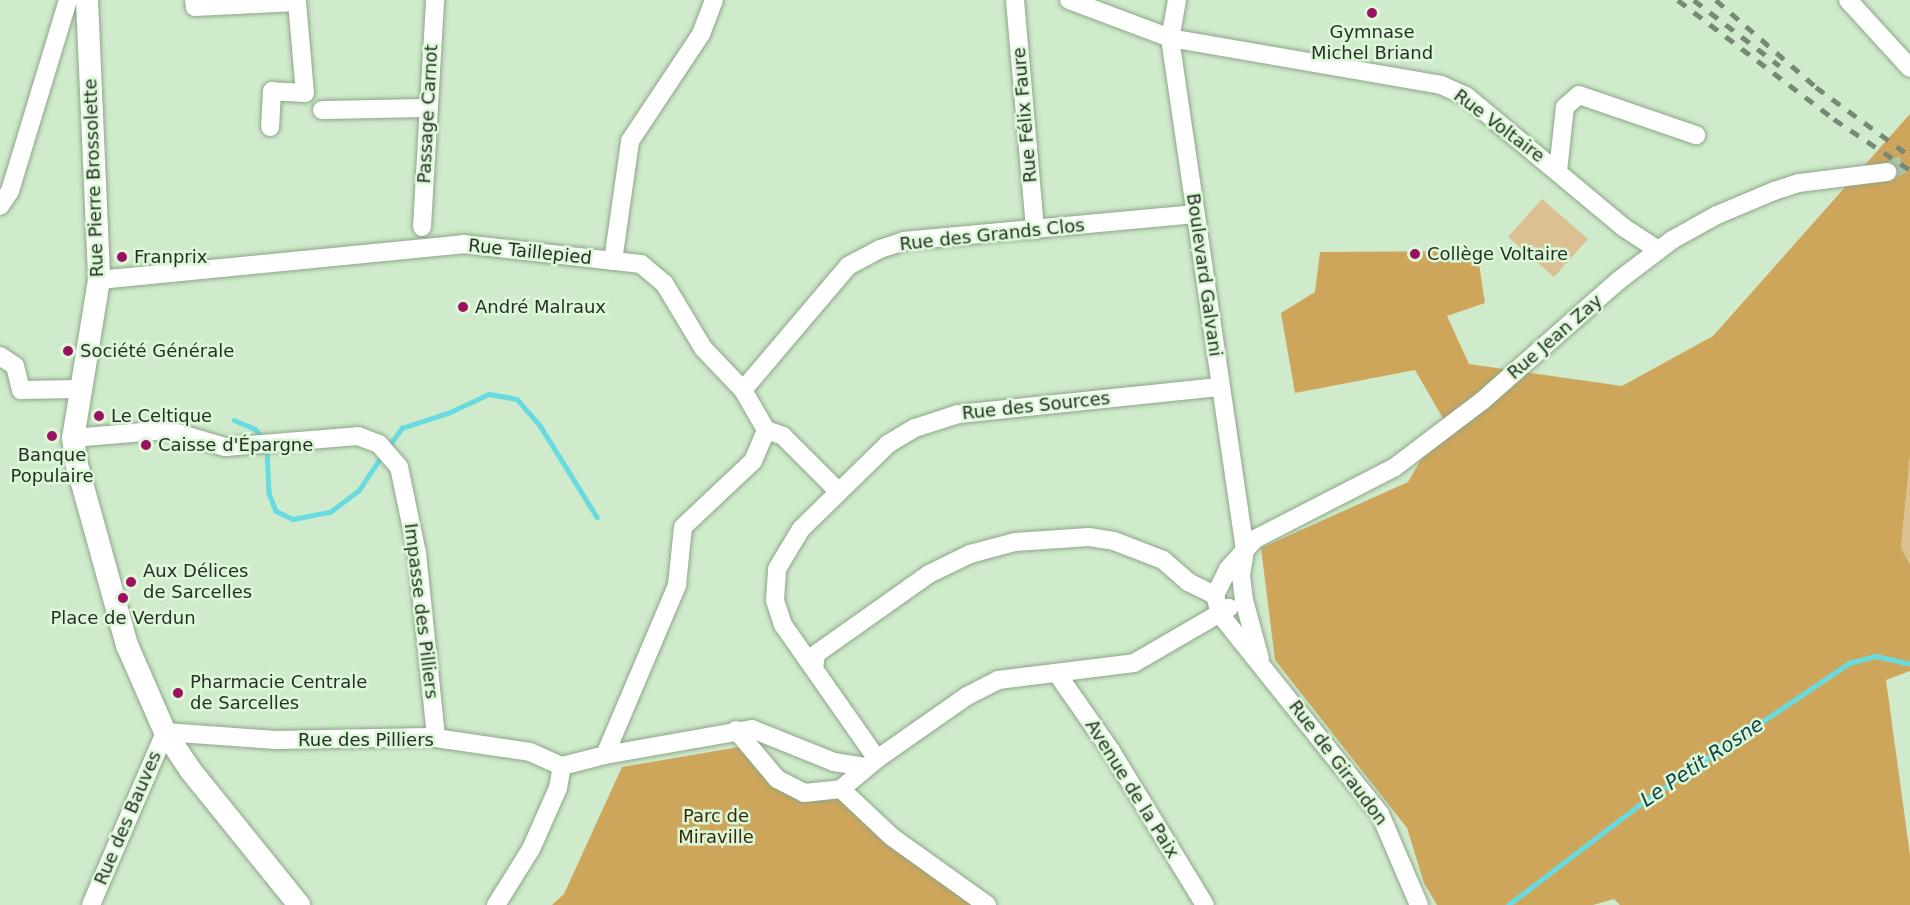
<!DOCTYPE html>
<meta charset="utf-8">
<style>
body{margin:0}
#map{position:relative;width:1910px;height:905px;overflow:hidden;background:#d0eacc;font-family:"DejaVu Sans",sans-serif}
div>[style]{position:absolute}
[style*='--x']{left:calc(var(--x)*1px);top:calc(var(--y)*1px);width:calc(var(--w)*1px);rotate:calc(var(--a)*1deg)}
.green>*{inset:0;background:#dbc192}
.forest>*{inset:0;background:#cea65b}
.stream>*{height:4.5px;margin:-2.25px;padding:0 2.25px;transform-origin:2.25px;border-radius:2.25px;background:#68dbe1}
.minor-tunnel>*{height:18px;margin-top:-9px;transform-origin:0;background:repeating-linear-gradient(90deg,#aec5ab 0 18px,transparent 0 27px)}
.roads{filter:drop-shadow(0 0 2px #8da689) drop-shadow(0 0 2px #8da689)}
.minor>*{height:18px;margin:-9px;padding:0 9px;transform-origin:9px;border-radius:9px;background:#fff}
.major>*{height:22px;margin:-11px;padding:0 11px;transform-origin:11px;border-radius:11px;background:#fff}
.rail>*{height:4.5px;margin-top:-2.25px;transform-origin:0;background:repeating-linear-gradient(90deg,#778874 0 10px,transparent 0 20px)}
.dots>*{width:16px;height:16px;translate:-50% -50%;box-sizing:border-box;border:3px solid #ddf7d9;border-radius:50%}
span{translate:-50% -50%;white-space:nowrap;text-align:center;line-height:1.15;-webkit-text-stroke:5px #ddf7d9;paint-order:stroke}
.poi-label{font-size:18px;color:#273025}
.left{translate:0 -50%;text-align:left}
.street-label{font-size:18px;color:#273025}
.park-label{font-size:18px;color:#3b2b09}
.water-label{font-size:20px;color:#0e4447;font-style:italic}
</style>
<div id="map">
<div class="green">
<div style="clip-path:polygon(1542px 199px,1588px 239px,1554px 277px,1508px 237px)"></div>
<div style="clip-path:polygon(1910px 456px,1910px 564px,1901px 548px)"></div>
</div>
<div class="forest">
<div style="clip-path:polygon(1910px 114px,1910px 456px,1901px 548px,1910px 564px,1910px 671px,1886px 680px,1910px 855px,1910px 905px,1620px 905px,1614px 899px,1593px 905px,1437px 905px,1424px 883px,1407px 828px,1275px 660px,1261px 548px,1408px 482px,1444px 420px,1415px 370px,1295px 393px,1281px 313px,1315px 292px,1320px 252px,1477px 251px,1485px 303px,1447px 316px,1469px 364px,1622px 386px,1713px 336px)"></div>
<div style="clip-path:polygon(751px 745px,777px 779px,829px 790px,987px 905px,552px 905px,564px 894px,622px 767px)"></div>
</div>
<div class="stream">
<div style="--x:234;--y:420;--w:23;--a:23"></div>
<div style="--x:255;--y:429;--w:15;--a:48"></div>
<div style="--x:388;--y:447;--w:24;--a:-54"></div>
<div style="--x:402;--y:428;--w:48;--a:-18.1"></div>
<div style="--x:448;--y:413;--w:45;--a:-24.9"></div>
<div style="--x:489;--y:394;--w:28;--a:10"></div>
<div style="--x:517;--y:399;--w:37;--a:49"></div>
<div style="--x:541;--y:427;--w:106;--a:58.1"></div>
<div style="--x:267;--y:448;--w:45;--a:87.5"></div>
<div style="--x:269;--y:493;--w:19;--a:69"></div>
<div style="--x:276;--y:511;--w:19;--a:25"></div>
<div style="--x:293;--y:519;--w:38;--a:-11"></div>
<div style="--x:330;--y:512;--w:36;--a:-37"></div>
<div style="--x:359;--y:490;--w:43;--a:-56.3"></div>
<div style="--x:1508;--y:905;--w:173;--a:-37.3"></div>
<div style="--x:1646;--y:800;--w:245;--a:-34"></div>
<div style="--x:1849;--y:663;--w:28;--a:-15"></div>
<div style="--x:1876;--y:656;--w:35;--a:13"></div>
</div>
<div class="minor-tunnel">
<div style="--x:1887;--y:172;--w:25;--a:-26"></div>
</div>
<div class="roads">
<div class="minor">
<div style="--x:194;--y:0;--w:7;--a:82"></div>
<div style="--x:195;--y:7;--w:102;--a:-2.8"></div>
<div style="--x:297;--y:2;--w:91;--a:85"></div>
<div style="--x:305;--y:93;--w:33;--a:-177"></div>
<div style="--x:272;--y:91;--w:36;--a:93"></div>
<div style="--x:1015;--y:0;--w:231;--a:85"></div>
<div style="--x:1069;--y:0;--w:108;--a:20.6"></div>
<div style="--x:1170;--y:38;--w:275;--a:9.8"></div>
<div style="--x:1441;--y:85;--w:27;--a:24"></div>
<div style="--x:1466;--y:96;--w:204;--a:39.8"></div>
<div style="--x:1623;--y:227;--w:42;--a:33.3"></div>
<div style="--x:1177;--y:0;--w:39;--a:100"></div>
<div style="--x:1170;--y:38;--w:517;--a:81.67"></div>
<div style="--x:1245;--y:550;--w:26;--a:99"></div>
<div style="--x:1241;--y:576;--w:24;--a:83"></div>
<div style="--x:1244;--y:600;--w:61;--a:74.8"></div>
<div style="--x:1848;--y:0;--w:92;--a:47.6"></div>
<div style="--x:322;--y:110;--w:106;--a:-1.1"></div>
<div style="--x:1558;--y:171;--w:64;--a:-83.8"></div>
<div style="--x:1565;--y:107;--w:18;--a:-41"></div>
<div style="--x:1579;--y:95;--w:124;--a:18.9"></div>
<div style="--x:0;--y:206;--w:18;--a:-56"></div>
<div style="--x:10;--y:191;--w:200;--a:-73.1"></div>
<div style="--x:422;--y:227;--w:227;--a:-86.7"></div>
<div style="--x:613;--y:261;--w:121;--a:-81.9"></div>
<div style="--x:630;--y:141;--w:128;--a:-56.4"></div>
<div style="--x:701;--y:34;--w:36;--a:-69"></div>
<div style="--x:99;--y:280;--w:366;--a:-5.6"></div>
<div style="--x:463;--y:244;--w:179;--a:6.4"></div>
<div style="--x:641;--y:264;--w:30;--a:40"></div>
<div style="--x:664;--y:283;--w:76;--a:59"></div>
<div style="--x:703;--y:348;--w:58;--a:46.4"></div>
<div style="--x:743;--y:390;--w:46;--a:60.1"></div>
<div style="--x:0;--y:356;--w:18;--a:34"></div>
<div style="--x:15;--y:366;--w:25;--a:76"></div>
<div style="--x:21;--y:390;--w:59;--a:-1"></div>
<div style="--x:743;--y:390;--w:162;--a:-49.7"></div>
<div style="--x:848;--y:266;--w:36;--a:-28"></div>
<div style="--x:880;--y:249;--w:25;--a:-18"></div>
<div style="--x:904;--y:241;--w:292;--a:-5.3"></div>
<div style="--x:766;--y:430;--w:18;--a:19"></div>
<div style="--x:783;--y:436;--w:79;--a:45"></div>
<div style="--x:73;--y:438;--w:94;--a:-4.9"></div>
<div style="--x:167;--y:430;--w:60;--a:16.3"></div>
<div style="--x:225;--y:447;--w:133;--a:-4.7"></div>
<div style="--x:358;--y:436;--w:22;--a:21"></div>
<div style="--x:379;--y:444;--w:30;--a:49"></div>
<div style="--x:399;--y:467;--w:88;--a:78.2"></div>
<div style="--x:417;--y:553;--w:186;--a:84.1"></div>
<div style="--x:814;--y:668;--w:14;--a:-82"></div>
<div style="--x:816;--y:654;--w:138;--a:-35.3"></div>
<div style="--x:929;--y:574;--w:46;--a:-26"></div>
<div style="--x:970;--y:554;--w:47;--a:-14.9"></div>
<div style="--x:1015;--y:542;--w:74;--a:-3.9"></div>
<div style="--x:1089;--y:537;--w:25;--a:9"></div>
<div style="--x:1114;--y:541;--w:53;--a:21.2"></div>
<div style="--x:1163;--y:560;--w:33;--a:41"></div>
<div style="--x:1188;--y:582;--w:30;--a:26"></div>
<div style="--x:1058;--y:675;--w:93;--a:55.1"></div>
<div style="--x:1111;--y:751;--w:180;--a:58.6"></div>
<div style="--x:736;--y:730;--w:64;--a:50.1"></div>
<div style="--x:777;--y:779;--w:30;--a:27"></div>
<div style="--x:804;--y:793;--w:37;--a:-6"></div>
<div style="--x:841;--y:789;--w:47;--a:-39.8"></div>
<div style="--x:877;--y:759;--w:110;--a:-35"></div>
<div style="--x:967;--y:696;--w:35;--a:-27"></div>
<div style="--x:998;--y:680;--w:137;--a:-7.1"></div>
<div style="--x:1134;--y:663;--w:110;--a:-30.1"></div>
<div style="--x:605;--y:755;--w:185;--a:-67"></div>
<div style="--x:677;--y:585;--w:58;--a:-84.1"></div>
<div style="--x:683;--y:527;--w:96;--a:-43.3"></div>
<div style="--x:753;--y:461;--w:34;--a:-67"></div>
<div style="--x:877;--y:759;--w:164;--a:-125"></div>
<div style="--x:783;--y:625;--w:26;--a:-108"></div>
<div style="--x:775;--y:600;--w:31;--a:-86"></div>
<div style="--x:777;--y:569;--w:47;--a:-59"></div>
<div style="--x:801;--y:529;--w:122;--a:-44.3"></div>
<div style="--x:888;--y:444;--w:31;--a:-31"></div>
<div style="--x:915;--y:428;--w:45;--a:-18"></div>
<div style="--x:958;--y:414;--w:263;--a:-5.9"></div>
<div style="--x:562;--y:766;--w:44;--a:-14.3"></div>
<div style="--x:605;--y:755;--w:149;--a:-10"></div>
<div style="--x:752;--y:729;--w:88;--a:21.9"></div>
<div style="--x:834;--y:762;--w:33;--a:9"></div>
<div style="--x:841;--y:789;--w:70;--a:43.3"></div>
<div style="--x:892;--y:837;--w:117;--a:35.6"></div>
<div style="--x:91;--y:905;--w:188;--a:-66.8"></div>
<div style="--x:165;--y:732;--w:111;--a:4.1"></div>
<div style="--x:276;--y:740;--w:153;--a:-1.1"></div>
<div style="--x:429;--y:737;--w:102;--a:8.4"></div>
<div style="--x:530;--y:752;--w:35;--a:24"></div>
<div style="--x:496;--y:905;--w:66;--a:-58"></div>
<div style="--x:531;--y:849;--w:67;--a:-66.1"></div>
<div style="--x:558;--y:788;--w:22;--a:-80"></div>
<div style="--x:1419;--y:905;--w:99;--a:-113.2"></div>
<div style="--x:1380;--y:814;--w:256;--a:-128.7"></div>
<div style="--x:1220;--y:614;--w:20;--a:-105"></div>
<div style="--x:1215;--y:595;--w:29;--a:-63"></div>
<div style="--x:1228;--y:569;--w:40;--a:-48"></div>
<div style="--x:1255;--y:539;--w:157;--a:-27.2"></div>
<div style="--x:1395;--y:467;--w:109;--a:-37.2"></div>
<div style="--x:1482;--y:401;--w:181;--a:-41.4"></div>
<div style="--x:1618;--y:281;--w:68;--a:-37.2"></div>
<div style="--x:1672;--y:240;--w:51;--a:-29.1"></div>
<div style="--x:1717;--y:215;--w:62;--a:-22.8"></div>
<div style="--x:1774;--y:191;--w:26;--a:-18"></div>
<div style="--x:1799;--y:183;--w:89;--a:-7.1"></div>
</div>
<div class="major">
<div style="--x:87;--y:0;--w:280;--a:87.5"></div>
<div style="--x:99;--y:280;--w:160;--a:99.3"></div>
<div style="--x:73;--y:438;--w:27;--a:82"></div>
<div style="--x:77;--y:465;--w:187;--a:74.5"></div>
<div style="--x:127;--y:645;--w:95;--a:66.4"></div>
<div style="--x:165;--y:732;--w:47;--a:56.3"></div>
<div style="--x:191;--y:771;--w:172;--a:51.1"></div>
</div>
</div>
<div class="rail">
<div style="--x:1678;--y:0;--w:196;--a:37.3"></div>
<div style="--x:1834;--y:119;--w:92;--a:33.9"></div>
<div style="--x:1694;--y:0;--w:108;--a:37.5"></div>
<div style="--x:1716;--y:0;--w:133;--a:41"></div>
<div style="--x:1816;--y:87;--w:117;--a:36.3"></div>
</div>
<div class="dots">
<div style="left:1372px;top:13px;background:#9c1060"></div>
<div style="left:1415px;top:254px;background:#9c1060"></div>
<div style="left:122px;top:257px;background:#9c1060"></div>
<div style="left:463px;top:307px;background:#9c1060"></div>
<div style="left:68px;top:351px;background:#9c1060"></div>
<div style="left:99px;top:416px;background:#9c1060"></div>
<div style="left:52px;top:436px;background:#9c1060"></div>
<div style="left:146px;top:445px;background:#9c1060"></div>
<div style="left:131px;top:582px;background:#9c1060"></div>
<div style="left:123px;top:598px;background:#9c1060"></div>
<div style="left:178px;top:693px;background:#9c1060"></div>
</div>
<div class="poi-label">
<span style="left:1372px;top:43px">Gymnase<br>Michel Briand</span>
<span class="left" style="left:1427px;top:254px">Collège Voltaire</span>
<span class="left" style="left:134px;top:257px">Franprix</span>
<span class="left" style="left:475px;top:307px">André Malraux</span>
<span class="left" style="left:80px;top:351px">Société Générale</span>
<span class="left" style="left:111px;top:416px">Le Celtique</span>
<span class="left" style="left:158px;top:445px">Caisse d'Épargne</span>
<span style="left:52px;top:466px">Banque<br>Populaire</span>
<span class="left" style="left:143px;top:582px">Aux Délices<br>de Sarcelles</span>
<span style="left:123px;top:618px">Place de Verdun</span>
<span class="left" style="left:190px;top:693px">Pharmacie Centrale<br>de Sarcelles</span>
</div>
<div class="street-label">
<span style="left:428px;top:114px;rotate:-87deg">Passage Carnot</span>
<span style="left:1025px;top:115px;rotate:-95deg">Rue Félix Faure</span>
<span style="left:1499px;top:126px;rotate:37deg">Rue Voltaire</span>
<span style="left:94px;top:178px;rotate:-92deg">Rue Pierre Brossolette</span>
<span style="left:992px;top:235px;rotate:-6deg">Rue des Grands Clos</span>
<span style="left:530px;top:252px;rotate:6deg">Rue Taillepied</span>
<span style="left:1204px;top:275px;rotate:82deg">Boulevard Galvani</span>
<span style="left:1555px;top:337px;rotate:-41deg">Rue Jean Zay</span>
<span style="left:1036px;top:406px;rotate:-6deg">Rue des Sources</span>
<span style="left:421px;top:611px;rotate:83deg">Impasse des Pilliers</span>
<span style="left:366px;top:740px">Rue des Pilliers</span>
<span style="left:1338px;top:763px;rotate:53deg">Rue de Giraudon</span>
<span style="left:1132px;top:789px;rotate:58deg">Avenue de la Paix</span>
<span style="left:128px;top:818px;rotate:-67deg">Rue des Bauves</span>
</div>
<div class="park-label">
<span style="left:716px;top:827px">Parc de<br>Miraville</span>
</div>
<div class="water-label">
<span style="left:1702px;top:762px;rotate:-34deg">Le Petit Rosne</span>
</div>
</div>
